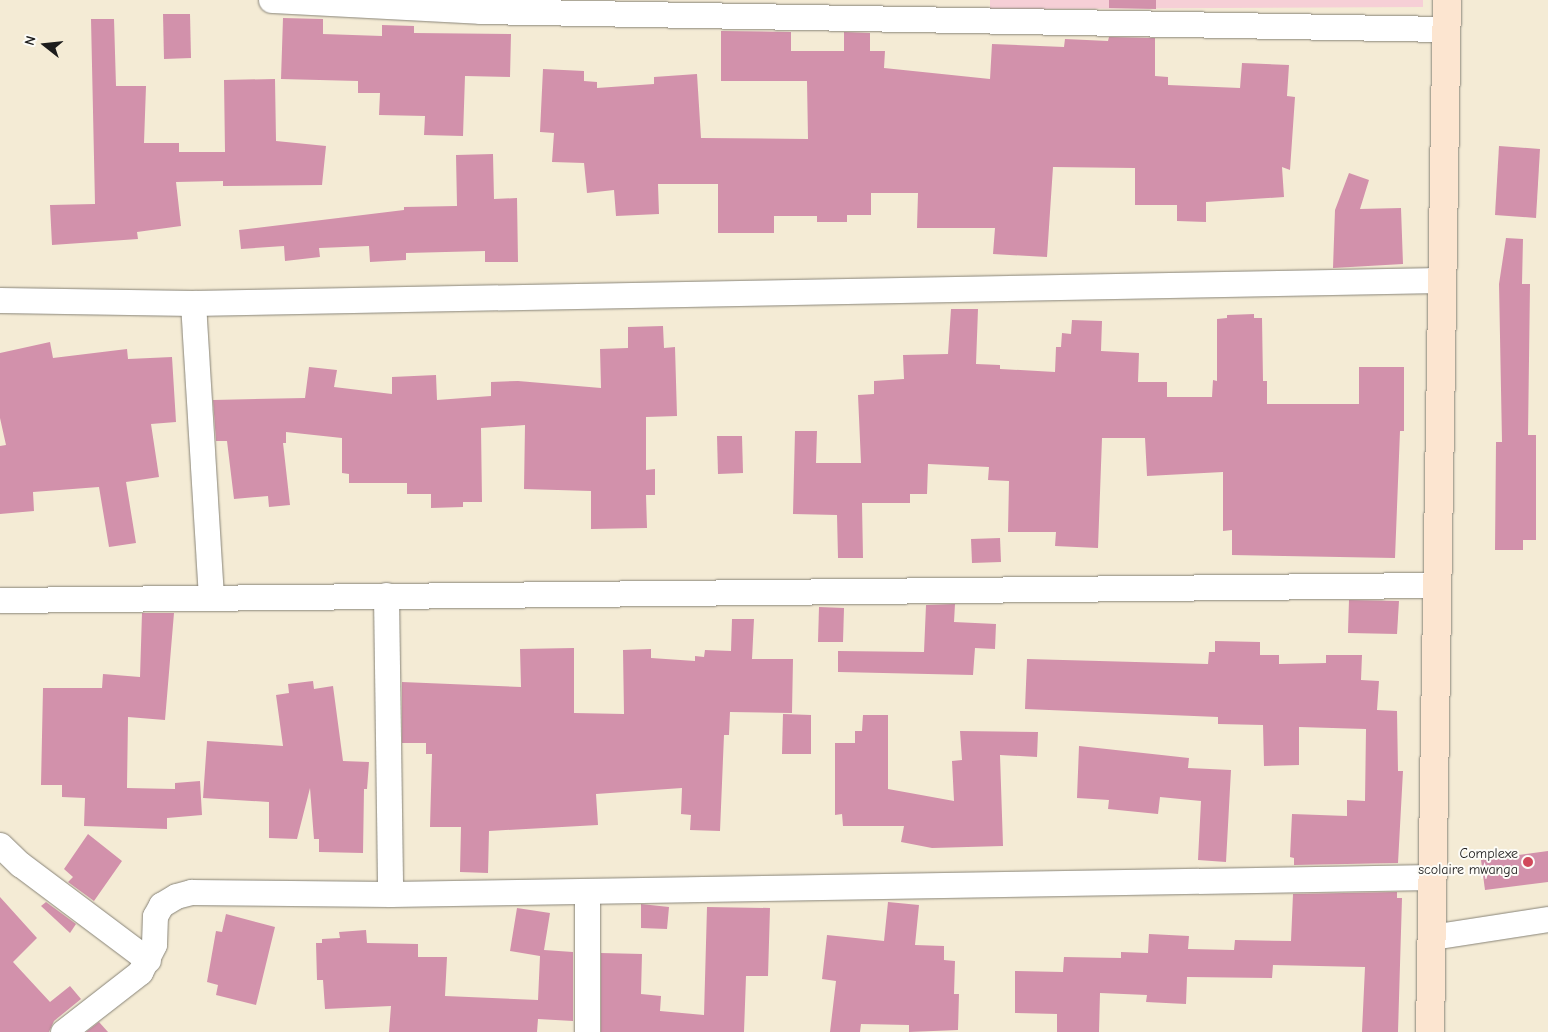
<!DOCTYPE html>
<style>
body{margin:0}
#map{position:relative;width:1548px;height:1032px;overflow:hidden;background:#f4ebd5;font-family:"Comic Neue",sans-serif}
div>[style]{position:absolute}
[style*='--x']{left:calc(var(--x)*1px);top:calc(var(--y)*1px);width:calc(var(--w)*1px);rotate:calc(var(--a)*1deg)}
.built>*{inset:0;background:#f6cfd6}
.building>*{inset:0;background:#d291ab}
.roads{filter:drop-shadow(0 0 1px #888478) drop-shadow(0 0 1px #888478)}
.minor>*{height:25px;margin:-12.5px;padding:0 12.5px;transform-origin:12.5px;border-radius:12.5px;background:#fff}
.secondary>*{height:28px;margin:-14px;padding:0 14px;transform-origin:14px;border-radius:14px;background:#fce5d0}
.dots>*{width:14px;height:14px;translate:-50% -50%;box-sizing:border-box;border:2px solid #fdfcf7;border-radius:50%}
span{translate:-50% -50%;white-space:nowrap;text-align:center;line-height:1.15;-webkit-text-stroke:4px #fdfcf7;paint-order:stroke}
.poi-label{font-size:14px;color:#1c1c1c}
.right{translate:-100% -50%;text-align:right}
.north{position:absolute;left:20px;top:20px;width:50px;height:50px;-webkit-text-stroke:4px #fdfcf7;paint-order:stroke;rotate:286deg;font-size:14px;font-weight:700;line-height:20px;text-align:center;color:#1c1c1c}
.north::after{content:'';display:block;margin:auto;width:18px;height:22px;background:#1c1c1c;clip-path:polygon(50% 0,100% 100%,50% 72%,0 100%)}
</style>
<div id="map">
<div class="built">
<div style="clip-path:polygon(990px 0,1423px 0,1423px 7px,990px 9px)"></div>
</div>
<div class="building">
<div style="clip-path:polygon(1109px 0,1156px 0,1156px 9px,1109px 8px)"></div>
<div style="clip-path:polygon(163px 14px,190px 14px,191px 58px,164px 59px)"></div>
<div style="clip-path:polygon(283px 18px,323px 19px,323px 34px,382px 36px,382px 25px,414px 26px,414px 33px,511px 34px,510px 77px,465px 76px,463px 136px,424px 135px,425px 116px,379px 115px,380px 93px,358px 93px,358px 81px,281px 79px)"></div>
<div style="clip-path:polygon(91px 19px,114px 19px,116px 86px,146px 86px,144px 143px,179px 143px,179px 152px,225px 152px,224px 80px,275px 79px,276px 141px,326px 146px,322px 185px,223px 186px,223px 181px,176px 182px,181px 226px,137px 232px,138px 239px,52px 245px,50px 205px,95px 204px)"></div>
<div style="clip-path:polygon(721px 31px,791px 32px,791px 51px,844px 51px,844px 32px,870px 33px,870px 51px,885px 51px,884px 68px,990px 79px,992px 44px,1064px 47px,1065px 39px,1108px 41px,1109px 37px,1155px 38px,1155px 76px,1168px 77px,1168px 85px,1240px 88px,1242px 63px,1289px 65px,1287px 96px,1295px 97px,1290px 170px,1282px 167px,1284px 197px,1206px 202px,1206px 222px,1177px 221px,1177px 205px,1135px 205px,1135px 168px,1053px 167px,1047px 257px,993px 254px,995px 228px,917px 228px,918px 193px,871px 193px,871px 215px,847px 215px,847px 222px,817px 222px,817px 216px,774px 216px,774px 233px,718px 233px,718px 184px,658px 184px,659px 214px,616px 216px,614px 190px,587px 193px,584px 163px,552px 162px,554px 133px,540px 132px,543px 69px,584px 71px,584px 81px,597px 82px,597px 88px,654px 84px,654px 77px,697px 74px,701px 138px,808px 139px,807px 81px,721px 81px)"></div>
<div style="clip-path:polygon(1499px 146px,1540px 149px,1536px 218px,1495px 215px)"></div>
<div style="clip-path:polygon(493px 154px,494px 199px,517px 198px,518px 262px,485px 262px,485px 251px,406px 253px,406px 260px,370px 262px,369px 246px,319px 248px,320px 257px,285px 261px,284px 246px,241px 249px,239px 230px,404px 210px,404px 207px,457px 206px,456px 155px)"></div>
<div style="clip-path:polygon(1349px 173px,1369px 180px,1360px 209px,1401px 208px,1403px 264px,1333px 268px,1335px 210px)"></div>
<div style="clip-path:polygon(1506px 238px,1523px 239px,1522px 284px,1530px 284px,1528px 435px,1536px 435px,1536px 540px,1523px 540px,1523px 550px,1495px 550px,1496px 442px,1502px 442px,1499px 284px)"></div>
<div style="clip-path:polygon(951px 309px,978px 309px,976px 364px,1000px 365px,1000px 369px,1055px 372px,1056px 347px,1061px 347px,1062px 333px,1071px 334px,1072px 320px,1102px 321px,1101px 351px,1139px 353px,1138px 382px,1167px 382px,1167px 397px,1212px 397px,1213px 380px,1217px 381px,1217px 319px,1227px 318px,1227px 315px,1254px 314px,1254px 318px,1262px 318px,1263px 381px,1267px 381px,1267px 404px,1359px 404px,1359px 367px,1404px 367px,1404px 431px,1400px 431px,1395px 558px,1232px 555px,1232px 530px,1223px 531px,1223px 472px,1147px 476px,1145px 438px,1102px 438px,1098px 548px,1055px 546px,1056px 532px,1008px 532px,1009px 481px,988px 480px,989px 467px,928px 464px,927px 494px,910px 494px,910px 503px,862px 503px,863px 558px,838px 558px,837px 515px,793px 514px,795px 431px,817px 431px,816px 463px,861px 463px,858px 395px,874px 394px,874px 381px,904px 379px,903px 355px,948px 354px)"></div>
<div style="clip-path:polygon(663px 326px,664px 348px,675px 347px,677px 416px,646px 417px,646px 470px,655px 469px,655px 495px,646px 495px,647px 528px,591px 529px,591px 491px,524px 489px,525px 425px,481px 428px,482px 502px,463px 502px,463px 507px,431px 508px,431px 494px,407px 494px,407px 483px,349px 483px,349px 474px,342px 473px,342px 438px,286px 432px,286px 443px,283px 443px,290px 505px,269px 507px,268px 496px,234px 499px,227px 441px,216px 441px,213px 400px,305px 398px,309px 367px,337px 370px,334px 387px,392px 394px,392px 377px,436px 375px,437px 400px,491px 396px,491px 382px,518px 381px,601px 388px,600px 349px,628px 348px,628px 327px)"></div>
<div style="clip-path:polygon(50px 342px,53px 358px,127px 349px,128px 359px,172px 357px,176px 422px,151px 424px,159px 477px,126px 482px,136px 543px,109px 547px,99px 487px,33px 492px,34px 511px,0 514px,0 446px,6px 445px,0 418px,0 353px)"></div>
<div style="clip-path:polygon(717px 436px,742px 436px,743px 473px,718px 474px)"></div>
<div style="clip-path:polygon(1000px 538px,1001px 562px,972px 563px,971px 539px)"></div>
<div style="clip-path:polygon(1349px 600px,1399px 601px,1397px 634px,1348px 633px)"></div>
<div style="clip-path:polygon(955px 604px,954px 622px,996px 624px,995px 649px,975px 648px,973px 675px,838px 672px,838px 651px,924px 652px,926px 605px)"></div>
<div style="clip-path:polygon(819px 607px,844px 608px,843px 642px,818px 642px)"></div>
<div style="clip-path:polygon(142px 613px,174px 613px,165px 720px,128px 717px,127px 788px,175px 789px,175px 783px,200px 781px,202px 815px,167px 818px,167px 829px,84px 826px,85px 798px,62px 797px,62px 785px,41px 785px,43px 688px,102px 688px,103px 674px,140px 677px)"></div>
<div style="clip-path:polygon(732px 619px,754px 619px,752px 659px,793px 659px,792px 713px,730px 712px,729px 735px,724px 735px,720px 831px,690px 830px,691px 815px,681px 814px,682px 788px,596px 794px,598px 825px,489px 831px,488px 873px,460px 872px,461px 827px,430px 827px,432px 754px,426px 754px,426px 743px,402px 743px,402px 682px,521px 687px,520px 649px,574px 648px,574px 713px,624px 714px,623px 650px,651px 649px,651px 658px,695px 661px,695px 656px,704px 657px,705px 650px,731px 651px)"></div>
<div style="clip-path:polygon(1215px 641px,1260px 642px,1260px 655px,1279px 655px,1279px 664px,1326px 663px,1326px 655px,1362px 655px,1361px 680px,1379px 681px,1377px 710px,1397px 711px,1398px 771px,1403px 771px,1398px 863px,1294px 865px,1294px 858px,1290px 857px,1292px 814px,1347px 816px,1347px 800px,1365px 801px,1366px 729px,1299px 727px,1299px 765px,1264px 766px,1263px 725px,1218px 724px,1218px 717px,1025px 709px,1027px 659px,1208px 664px,1209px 652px,1215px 652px)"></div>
<div style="clip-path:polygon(313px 681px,314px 689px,333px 686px,343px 761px,369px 762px,367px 789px,364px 789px,363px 853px,319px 852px,319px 839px,314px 839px,310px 788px,297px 839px,269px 838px,269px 802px,203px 798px,207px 741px,283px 746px,276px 695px,289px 693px,288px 684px)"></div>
<div style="clip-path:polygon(783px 714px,811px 715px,811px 754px,782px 754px)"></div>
<div style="clip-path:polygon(863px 715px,888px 715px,888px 789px,954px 801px,952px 761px,962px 760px,960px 731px,1038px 732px,1037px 757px,1000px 755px,1003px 846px,932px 848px,901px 842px,904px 826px,843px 826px,842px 814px,835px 815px,835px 743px,855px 743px,855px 731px,862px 731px)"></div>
<div style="clip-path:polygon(1079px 746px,1189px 758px,1188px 768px,1231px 770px,1226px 862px,1198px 860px,1201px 801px,1160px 797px,1158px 814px,1108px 809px,1109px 800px,1077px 798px)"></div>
<div style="clip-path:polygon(88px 834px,122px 861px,94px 901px,68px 882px,73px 877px,64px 869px)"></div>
<div style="clip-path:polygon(1548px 851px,1548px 882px,1485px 890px,1481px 860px)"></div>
<div style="clip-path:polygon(1397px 892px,1397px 898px,1402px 898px,1398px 1032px,1362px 1032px,1365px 967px,1273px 965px,1272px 978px,1187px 977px,1186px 1004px,1146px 1002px,1147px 995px,1100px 993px,1099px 1032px,1057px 1032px,1057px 1014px,1015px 1013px,1015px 971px,1063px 972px,1064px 957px,1121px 958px,1121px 952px,1148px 953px,1149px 934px,1189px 936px,1188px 949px,1234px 950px,1235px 940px,1291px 941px,1293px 894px)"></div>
<div style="clip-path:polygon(0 897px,37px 938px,13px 962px,50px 1002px,70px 986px,81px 999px,54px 1021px,49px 1032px,0 1032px)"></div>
<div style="clip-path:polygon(46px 902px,76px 924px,70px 933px,41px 906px)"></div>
<div style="clip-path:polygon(888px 902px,919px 905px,915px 945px,944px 946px,944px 960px,955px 961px,954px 994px,959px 994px,958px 1030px,909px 1032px,909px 1025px,861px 1024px,860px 1032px,830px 1032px,836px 981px,822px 979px,827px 935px,884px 941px)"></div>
<div style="clip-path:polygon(641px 904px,669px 907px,667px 929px,641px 928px)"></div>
<div style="clip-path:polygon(707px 907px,770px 908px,768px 976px,746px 976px,744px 1032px,601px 1032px,601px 953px,642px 954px,641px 994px,661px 996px,660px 1011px,704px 1015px)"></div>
<div style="clip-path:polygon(517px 908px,550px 913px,544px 950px,573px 952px,573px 1021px,538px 1019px,537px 1032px,389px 1032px,391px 1006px,325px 1009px,323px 980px,317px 980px,316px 943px,322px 943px,322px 939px,340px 938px,339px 932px,366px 930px,367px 943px,418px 944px,418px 957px,447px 957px,445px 996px,538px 1000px,540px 956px,510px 951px)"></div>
<div style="clip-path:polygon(226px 914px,275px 927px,256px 1005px,216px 995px,218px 985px,207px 982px,216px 931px,222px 932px)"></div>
<div style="clip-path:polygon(99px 1022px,108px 1032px,86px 1032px)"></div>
</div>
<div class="roads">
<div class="minor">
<div style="--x:271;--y:0;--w:209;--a:3"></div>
<div style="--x:480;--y:11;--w:967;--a:1.07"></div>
<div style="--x:0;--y:300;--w:193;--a:0.9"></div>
<div style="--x:193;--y:303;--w:1248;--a:-1.06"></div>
<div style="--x:193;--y:303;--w:294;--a:86.5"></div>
<div style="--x:386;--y:595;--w:299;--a:89.2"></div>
<div style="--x:0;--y:600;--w:1437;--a:-0.6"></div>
<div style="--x:0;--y:845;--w:28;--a:44"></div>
<div style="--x:20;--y:864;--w:160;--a:36.9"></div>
<div style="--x:587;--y:891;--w:141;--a:90"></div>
<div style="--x:1432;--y:937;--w:117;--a:-8.8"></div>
<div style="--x:63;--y:1032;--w:98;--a:-37.9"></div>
<div style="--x:140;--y:972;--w:31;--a:-63"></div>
<div style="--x:154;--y:944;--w:28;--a:-88"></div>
<div style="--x:155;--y:916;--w:13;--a:-61"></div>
<div style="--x:161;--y:905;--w:17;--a:-31"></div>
<div style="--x:176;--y:896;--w:16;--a:-15"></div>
<div style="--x:191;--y:892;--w:199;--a:0.6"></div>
<div style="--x:390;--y:894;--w:1043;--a:-0.93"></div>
</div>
<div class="secondary">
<div style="--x:1430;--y:1032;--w:1032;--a:-89.06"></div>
</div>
</div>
<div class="dots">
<div style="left:1528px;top:862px;background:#d1495b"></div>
</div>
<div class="poi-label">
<span class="right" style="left:1518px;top:862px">Complexe<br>scolaire mwanga</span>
</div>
<div class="north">N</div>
</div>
